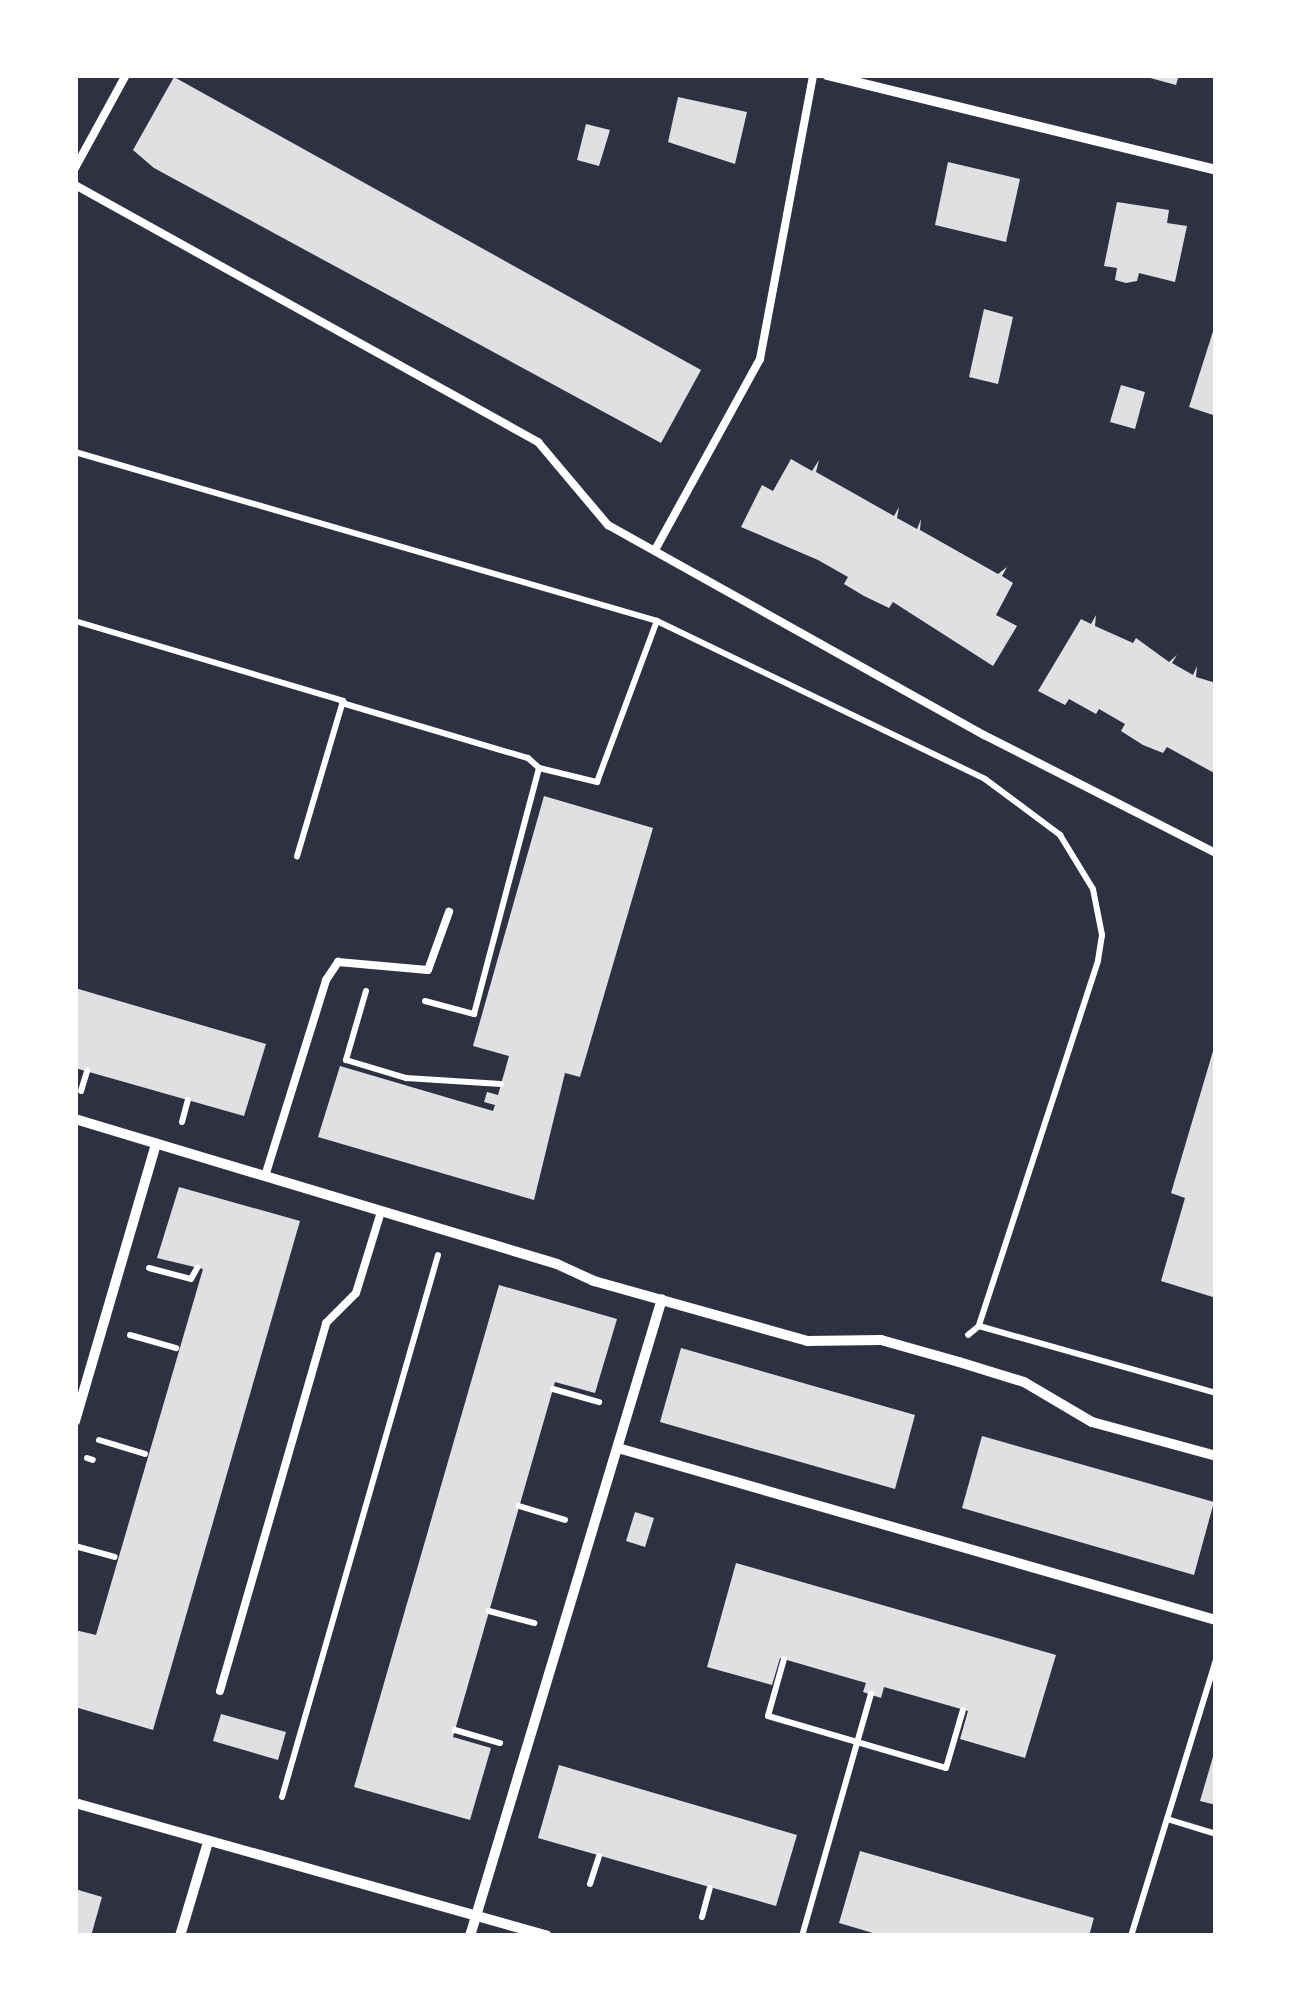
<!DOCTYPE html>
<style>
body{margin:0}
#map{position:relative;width:1291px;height:2011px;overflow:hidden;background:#2d3142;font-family:"Varela Round",sans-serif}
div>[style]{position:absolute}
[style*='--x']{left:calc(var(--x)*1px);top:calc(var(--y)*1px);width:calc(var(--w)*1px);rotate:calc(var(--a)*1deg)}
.building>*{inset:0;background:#e0e0e3}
.path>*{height:6px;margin:-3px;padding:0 3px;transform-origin:3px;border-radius:3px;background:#fff}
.service>*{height:8px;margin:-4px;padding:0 4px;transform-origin:4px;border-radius:4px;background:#fff}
.minor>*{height:10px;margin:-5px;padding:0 5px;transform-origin:5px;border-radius:5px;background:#fff}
span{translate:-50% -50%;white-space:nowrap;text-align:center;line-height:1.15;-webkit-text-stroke:8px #fff;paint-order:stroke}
.frame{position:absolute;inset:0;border:78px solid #fff;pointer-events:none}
</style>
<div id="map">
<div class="building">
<div style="clip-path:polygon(1139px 75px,1179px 75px,1176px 85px)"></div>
<div style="clip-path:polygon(174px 77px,701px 370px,661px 443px,154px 168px,133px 150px)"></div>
<div style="clip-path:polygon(678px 97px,747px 112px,735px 164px,668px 142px)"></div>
<div style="clip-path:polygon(586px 124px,610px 130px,599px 166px,577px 160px)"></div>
<div style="clip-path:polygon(948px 162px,1020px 179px,1006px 242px,935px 225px)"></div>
<div style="clip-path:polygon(1117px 202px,1169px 210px,1167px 223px,1187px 226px,1175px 282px,1139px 273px,1137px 281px,1126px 283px,1115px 280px,1117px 268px,1104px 266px)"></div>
<div style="clip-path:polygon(984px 309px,1013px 317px,998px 384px,969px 377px)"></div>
<div style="clip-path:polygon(1215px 325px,1216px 325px,1216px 416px,1189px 407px)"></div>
<div style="clip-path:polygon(1121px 385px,1145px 392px,1135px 429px,1110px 422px)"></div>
<div style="clip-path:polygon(791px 459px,812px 471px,819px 460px,816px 472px,894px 516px,899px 507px,897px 518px,917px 529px,921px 519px,920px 530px,998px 574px,1007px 567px,1002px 576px,1013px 583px,996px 615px,1017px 626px,993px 666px,893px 602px,889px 608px,864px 596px,844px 584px,848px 577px,818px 560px,741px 527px,762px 485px,773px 491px)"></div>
<div style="clip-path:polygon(1096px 615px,1095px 626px,1133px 643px,1136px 638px,1169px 662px,1177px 655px,1172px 663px,1193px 675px,1197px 666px,1196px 677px,1216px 683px,1216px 774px,1167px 747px,1163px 753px,1143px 745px,1121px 731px,1125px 724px,1099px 709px,1096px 714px,1069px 699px,1065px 705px,1038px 691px,1081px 619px,1091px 624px)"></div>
<div style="clip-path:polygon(544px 796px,653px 828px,580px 1077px,565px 1073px,534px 1200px,318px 1137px,340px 1066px,493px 1111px,495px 1105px,484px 1102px,487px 1092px,498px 1095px,509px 1056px,473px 1046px)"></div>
<div style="clip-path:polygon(75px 988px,266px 1044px,244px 1116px,75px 1068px)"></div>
<div style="clip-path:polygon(1216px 1041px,1216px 1298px,1161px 1281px,1185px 1198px,1171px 1193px)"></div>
<div style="clip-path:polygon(179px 1187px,300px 1221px,153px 1730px,75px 1707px,75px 1630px,96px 1635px,203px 1269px,157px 1258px)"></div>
<div style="clip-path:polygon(499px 1285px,617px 1319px,595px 1393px,555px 1382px,551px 1396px,453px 1737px,491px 1748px,470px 1820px,354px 1787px)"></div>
<div style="clip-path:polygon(681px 1348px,915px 1415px,895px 1489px,660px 1422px)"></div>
<div style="clip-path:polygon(982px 1436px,1214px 1502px,1194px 1575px,962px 1508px)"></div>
<div style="clip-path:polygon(635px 1512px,654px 1518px,645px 1547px,626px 1541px)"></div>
<div style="clip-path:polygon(736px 1563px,1056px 1655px,1025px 1758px,960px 1739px,968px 1711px,884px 1687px,881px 1698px,863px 1692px,866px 1683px,780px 1658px,772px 1685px,707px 1667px)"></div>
<div style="clip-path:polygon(221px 1714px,286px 1732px,278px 1760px,213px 1741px)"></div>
<div style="clip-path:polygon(1215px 1750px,1216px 1750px,1216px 1805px,1200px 1801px)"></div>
<div style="clip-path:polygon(559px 1765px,797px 1835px,776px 1906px,538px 1838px)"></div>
<div style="clip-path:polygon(860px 1851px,1094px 1918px,1089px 1936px,883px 1936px,839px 1923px)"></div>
<div style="clip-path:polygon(75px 1889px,102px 1897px,91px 1936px,75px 1936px)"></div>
</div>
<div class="path">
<div style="--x:75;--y:452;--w:606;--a:16.19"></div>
<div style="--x:657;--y:621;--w:364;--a:25.7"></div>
<div style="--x:985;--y:779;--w:94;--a:36.7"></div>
<div style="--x:1060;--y:835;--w:63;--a:58.6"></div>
<div style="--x:1093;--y:889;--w:47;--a:78.9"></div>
<div style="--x:1102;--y:935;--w:26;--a:99"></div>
<div style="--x:1098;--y:961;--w:384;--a:108.1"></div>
<div style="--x:979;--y:1326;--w:14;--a:141"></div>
<div style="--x:75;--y:621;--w:280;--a:16.6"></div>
<div style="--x:343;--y:701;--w:162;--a:106.5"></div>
<div style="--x:342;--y:703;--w:194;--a:16.5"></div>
<div style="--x:528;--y:758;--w:15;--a:42"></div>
<div style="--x:366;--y:991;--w:72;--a:106.2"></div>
<div style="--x:346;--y:1060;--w:63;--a:16.7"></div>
<div style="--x:406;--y:1078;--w:95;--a:3.6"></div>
<div style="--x:425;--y:1001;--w:51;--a:14.9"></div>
<div style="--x:474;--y:1014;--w:254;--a:-75.2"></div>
<div style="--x:539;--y:768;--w:60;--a:13.6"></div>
<div style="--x:597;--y:782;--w:172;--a:-69.6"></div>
<div style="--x:81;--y:1091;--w:21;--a:-73"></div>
<div style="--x:182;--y:1122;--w:23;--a:-75"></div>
<div style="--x:149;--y:1268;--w:43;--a:14.7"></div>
<div style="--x:191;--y:1279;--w:13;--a:-61"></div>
<div style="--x:979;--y:1326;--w:246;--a:15.8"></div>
<div style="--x:130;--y:1335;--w:48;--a:15.8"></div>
<div style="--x:553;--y:1389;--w:48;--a:15.8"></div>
<div style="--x:99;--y:1440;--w:48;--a:16.9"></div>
<div style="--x:87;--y:1458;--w:6;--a:18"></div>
<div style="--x:519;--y:1506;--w:48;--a:16.9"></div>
<div style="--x:75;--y:1546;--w:41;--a:15.4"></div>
<div style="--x:489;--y:1611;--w:47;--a:14.9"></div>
<div style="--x:784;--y:1659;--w:59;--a:105.7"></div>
<div style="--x:768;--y:1716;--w:185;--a:16.3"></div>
<div style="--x:946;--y:1768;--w:60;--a:-73.7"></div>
<div style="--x:455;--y:1730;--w:47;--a:16.1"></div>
<div style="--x:282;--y:1797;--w:564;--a:-73.94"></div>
<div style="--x:1167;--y:1819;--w:51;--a:17"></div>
<div style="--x:590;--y:1884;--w:29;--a:-72"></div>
<div style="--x:702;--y:1917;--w:30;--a:-75"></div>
<div style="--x:802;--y:1936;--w:252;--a:-74.1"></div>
<div style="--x:1131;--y:1936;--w:289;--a:-72.9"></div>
</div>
<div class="service">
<div style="--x:75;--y:168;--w:106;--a:-61.3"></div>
<div style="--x:75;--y:185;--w:530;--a:29.03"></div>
<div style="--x:538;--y:442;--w:109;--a:49.9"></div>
<div style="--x:608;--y:525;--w:431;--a:29.2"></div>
<div style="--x:984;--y:735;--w:260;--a:27"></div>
<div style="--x:655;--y:550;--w:218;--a:-61.2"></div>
<div style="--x:760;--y:359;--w:289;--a:-79.4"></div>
<div style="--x:266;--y:1173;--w:202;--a:-72.7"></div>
<div style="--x:326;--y:980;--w:22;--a:-56"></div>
<div style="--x:338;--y:962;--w:90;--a:5.1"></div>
<div style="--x:428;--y:970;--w:62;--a:-70.1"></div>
<div style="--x:220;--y:1691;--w:383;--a:-73.9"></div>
<div style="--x:326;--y:1323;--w:42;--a:-45"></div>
<div style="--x:356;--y:1293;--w:82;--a:-72.9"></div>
</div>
<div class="minor">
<div style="--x:827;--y:75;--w:400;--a:13.7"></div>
<div style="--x:75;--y:1119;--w:503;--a:16.74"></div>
<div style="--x:557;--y:1264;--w:41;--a:24.7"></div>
<div style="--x:594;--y:1281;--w:221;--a:15.7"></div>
<div style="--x:807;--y:1341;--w:74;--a:-0.8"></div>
<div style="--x:881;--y:1340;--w:81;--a:15.8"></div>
<div style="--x:959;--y:1362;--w:68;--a:17.1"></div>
<div style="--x:1024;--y:1382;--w:79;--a:30.5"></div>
<div style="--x:1092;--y:1422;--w:129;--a:15.3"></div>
<div style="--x:75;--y:1421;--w:289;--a:-73.7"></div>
<div style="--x:618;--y:1448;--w:622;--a:16.05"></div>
<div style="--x:75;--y:1803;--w:490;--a:15.7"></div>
<div style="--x:180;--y:1936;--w:98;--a:-73.4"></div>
<div style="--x:470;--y:1936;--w:665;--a:-73.23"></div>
</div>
<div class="frame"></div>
</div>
